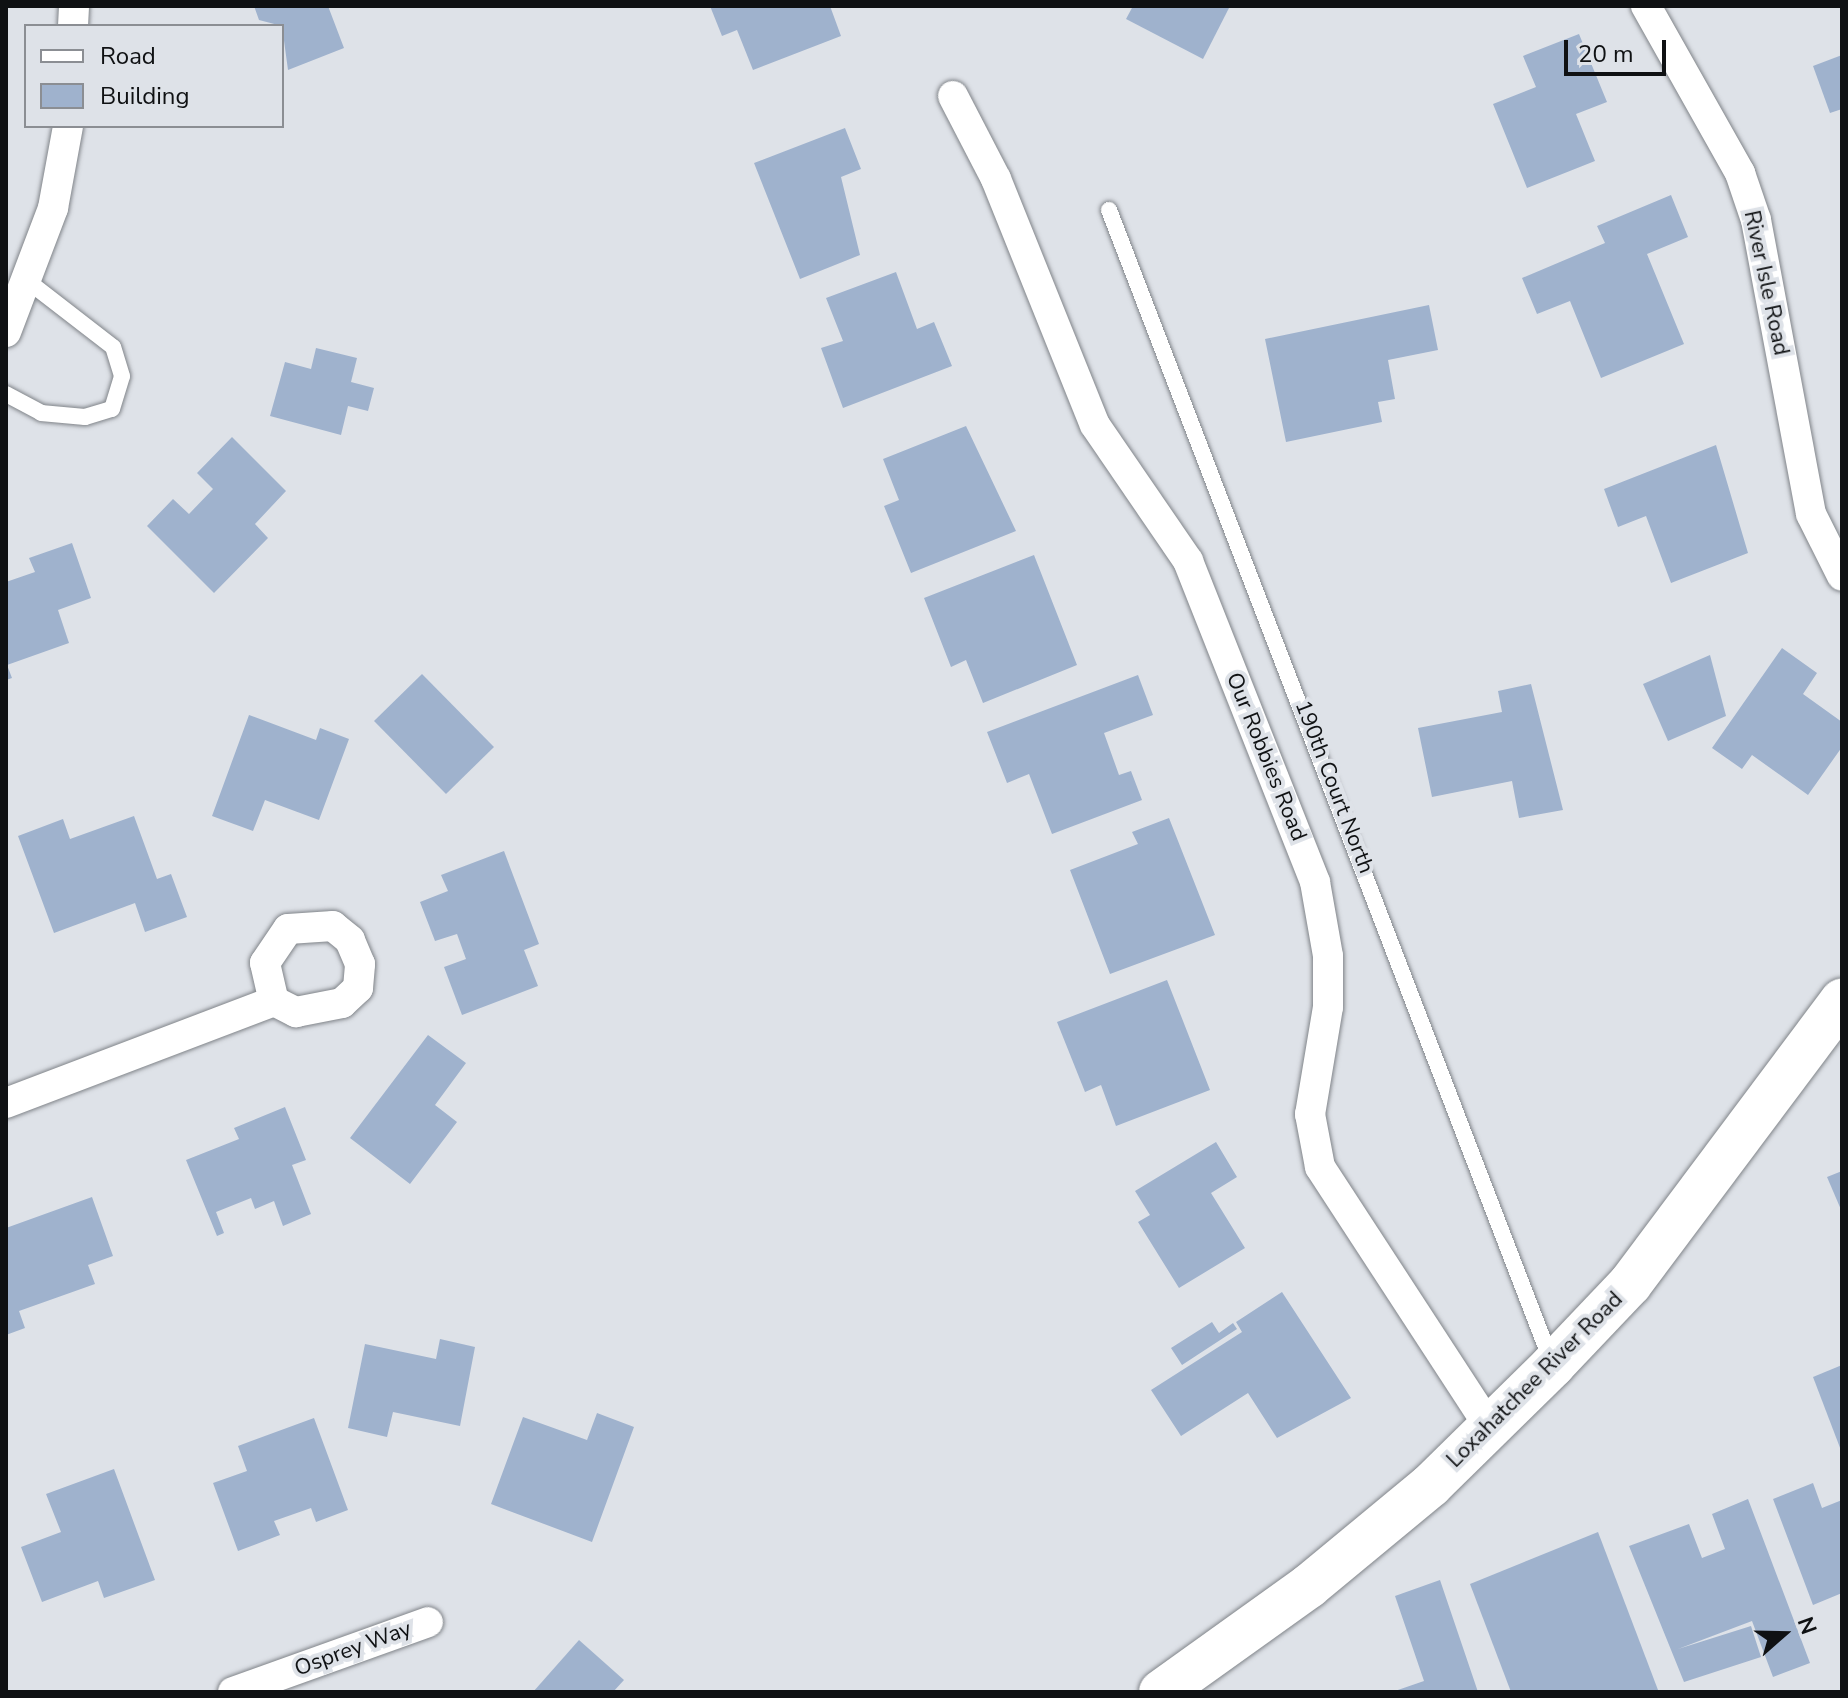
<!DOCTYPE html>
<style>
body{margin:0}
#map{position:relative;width:1848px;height:1698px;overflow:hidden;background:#dee2e8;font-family:"Nunito Sans",sans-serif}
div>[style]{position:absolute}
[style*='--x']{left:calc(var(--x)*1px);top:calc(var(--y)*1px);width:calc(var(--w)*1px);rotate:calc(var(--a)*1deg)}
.building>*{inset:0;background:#9fb2cd}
.roads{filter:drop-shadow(0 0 2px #808489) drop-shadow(0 0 2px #808489)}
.lane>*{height:16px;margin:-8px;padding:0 8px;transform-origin:8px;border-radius:8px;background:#fff}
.street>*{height:30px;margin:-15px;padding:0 15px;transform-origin:15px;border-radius:15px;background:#fff}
.secondary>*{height:44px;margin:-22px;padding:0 22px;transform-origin:22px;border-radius:22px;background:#fff}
span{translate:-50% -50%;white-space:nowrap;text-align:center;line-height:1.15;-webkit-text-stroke:8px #dee2e8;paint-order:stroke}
.street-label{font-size:22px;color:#0f1113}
.frame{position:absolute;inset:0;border:8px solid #0f1113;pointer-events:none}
.legend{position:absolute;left:24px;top:24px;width:260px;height:104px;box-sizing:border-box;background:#dee2e8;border:2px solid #8b8e93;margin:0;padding:10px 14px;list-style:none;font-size:24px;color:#0f1113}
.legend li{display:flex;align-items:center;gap:16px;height:40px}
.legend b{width:40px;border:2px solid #8b8e93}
.north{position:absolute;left:1744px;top:1594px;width:80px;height:80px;-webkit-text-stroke:6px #dee2e8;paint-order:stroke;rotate:70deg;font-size:22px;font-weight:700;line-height:32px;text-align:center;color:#0f1113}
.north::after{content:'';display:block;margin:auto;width:28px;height:36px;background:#0f1113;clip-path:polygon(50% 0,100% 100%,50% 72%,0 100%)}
.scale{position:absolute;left:1564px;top:40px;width:102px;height:36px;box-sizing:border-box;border:4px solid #0f1113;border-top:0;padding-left:10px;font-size:24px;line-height:28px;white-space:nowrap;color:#0f1113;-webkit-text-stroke:6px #dee2e8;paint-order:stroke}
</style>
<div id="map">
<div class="building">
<div style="clip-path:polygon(254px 6px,328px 6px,344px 48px,288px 70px,282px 26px,259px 20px)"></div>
<div style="clip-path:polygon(710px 6px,830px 6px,841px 36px,753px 70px,737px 30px,722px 36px)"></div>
<div style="clip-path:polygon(1133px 6px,1230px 6px,1203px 59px,1126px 19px)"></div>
<div style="clip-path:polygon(1579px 34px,1607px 102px,1576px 114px,1595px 161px,1527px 188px,1493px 104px,1536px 87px,1523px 56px)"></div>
<div style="clip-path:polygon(1842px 55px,1842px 109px,1830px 113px,1813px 66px)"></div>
<div style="clip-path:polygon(845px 128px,861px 169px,841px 177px,860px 255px,800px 279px,754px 163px)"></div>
<div style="clip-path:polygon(1671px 195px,1688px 237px,1647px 254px,1684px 344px,1601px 378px,1570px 301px,1537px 314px,1522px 278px,1605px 243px,1597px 226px)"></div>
<div style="clip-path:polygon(896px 272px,917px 329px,934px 322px,952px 366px,843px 408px,821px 348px,843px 341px,826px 298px)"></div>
<div style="clip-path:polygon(1429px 305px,1438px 350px,1388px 360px,1395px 399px,1378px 402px,1382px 422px,1286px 442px,1265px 339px)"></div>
<div style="clip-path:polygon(316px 348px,357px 358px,351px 382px,374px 388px,368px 411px,348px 406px,341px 435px,270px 416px,285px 362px,311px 369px)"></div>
<div style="clip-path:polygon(966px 426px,1016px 531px,911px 573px,884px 506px,899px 500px,883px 459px)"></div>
<div style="clip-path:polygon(232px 437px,286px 491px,255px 524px,268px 538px,214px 593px,147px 526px,173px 499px,189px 514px,213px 489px,197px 473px)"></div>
<div style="clip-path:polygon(1716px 445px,1748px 553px,1671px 583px,1646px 516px,1618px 527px,1604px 489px)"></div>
<div style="clip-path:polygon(72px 543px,91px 598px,58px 610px,69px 643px,7px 665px,12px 678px,6px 680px,6px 582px,35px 572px,29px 558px)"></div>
<div style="clip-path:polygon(1034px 555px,1077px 665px,983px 703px,966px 660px,951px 667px,924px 598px)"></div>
<div style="clip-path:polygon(1782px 648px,1817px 673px,1803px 694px,1842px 722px,1842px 747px,1808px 795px,1752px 755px,1742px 769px,1712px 748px)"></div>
<div style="clip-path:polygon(1710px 655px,1726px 716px,1668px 741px,1643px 684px)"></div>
<div style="clip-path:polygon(422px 674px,494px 747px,446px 794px,374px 721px)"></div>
<div style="clip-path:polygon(1138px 675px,1153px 715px,1104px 733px,1119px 775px,1131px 771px,1142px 800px,1052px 834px,1029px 774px,1007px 783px,987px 732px)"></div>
<div style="clip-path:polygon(1531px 684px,1563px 810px,1519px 818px,1512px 781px,1432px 797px,1418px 728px,1502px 712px,1498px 691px)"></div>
<div style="clip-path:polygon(249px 715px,316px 740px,320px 728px,349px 739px,319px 820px,265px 800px,253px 831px,212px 816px)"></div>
<div style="clip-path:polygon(134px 816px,157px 879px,171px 874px,187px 917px,145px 932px,135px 903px,54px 933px,18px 836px,63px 819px,70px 839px)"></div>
<div style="clip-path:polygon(1169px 818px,1215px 935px,1110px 974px,1070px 870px,1138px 844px,1132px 832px)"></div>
<div style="clip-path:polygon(504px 851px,539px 944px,524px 950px,538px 986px,462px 1015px,444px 967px,466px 959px,457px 934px,435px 941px,420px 902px,448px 891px,441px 875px)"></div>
<div style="clip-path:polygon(1167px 980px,1210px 1090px,1116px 1126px,1101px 1085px,1085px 1092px,1057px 1022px)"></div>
<div style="clip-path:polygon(428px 1035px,466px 1063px,435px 1105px,457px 1122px,410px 1184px,350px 1138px)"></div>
<div style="clip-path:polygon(285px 1107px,306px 1160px,292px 1165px,311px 1214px,283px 1226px,274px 1201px,255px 1209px,251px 1198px,216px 1212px,224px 1233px,217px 1236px,186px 1160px,239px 1139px,234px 1128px)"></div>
<div style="clip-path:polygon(1216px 1142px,1237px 1177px,1211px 1193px,1245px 1248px,1179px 1288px,1138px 1222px,1150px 1215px,1135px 1191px)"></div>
<div style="clip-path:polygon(1842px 1171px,1842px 1212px,1827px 1177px)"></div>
<div style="clip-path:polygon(92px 1197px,113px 1256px,88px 1265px,95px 1284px,19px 1311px,25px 1328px,6px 1335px,6px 1228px)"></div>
<div style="clip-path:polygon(1282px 1292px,1351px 1398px,1277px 1438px,1248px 1393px,1181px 1436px,1151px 1390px,1242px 1332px,1236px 1322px)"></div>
<div style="clip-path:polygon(1212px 1322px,1219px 1333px,1233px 1323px,1237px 1329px,1182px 1365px,1171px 1348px)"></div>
<div style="clip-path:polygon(440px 1339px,475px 1347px,460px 1426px,393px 1412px,387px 1437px,348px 1428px,365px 1344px,436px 1359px)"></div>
<div style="clip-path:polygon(1842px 1365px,1842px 1453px,1813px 1377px)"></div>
<div style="clip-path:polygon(597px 1413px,634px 1427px,592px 1542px,491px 1504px,523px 1417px,587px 1440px)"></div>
<div style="clip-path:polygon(314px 1418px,348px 1510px,316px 1522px,311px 1508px,274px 1521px,280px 1535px,238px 1551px,213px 1483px,247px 1471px,238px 1446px)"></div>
<div style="clip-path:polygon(114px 1469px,155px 1580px,104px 1598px,98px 1581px,42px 1602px,21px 1547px,61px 1532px,46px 1494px)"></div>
<div style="clip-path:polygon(1813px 1483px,1822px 1508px,1842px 1500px,1842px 1593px,1813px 1605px,1773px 1499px)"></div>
<div style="clip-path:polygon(1748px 1499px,1810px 1663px,1773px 1677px,1752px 1621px,1678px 1649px,1751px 1626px,1761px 1657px,1684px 1682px,1629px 1546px,1689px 1524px,1702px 1558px,1725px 1549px,1712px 1514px)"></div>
<div style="clip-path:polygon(1598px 1532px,1658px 1690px,1511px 1692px,1470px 1584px)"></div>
<div style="clip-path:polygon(1440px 1580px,1478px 1692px,1392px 1692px,1424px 1681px,1395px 1596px)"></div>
<div style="clip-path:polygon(579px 1640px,624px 1680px,613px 1692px,533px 1692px)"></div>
</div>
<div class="roads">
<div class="lane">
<div style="--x:1109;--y:210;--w:1232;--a:68.98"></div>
<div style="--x:6;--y:394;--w:40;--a:28"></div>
<div style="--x:41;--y:413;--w:44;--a:5.2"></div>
<div style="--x:85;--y:417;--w:28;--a:-17"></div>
<div style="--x:112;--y:409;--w:34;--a:-73"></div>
<div style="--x:122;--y:376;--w:30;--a:-107"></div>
<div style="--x:113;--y:347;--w:106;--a:-142.3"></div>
</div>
<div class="street">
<div style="--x:1646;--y:6;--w:192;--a:60.6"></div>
<div style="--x:1740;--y:173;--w:50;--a:71.2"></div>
<div style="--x:1756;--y:220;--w:299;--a:79.4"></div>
<div style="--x:1811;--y:514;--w:69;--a:63.4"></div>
<div style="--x:73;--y:26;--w:20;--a:-87"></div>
<div style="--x:953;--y:96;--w:93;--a:62.6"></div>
<div style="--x:996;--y:179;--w:265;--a:68.1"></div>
<div style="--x:1095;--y:425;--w:165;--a:55.6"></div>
<div style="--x:1188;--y:561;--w:345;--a:68.4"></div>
<div style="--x:1315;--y:882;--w:75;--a:80"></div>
<div style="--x:1328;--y:956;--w:51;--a:90"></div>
<div style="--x:1328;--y:1007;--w:109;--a:99.5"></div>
<div style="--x:1310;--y:1114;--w:54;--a:79.3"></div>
<div style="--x:1320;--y:1167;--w:311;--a:56.9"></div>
<div style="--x:6;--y:332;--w:133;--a:-69.2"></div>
<div style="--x:53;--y:208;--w:83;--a:-79.6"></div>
<div style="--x:6;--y:1103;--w:287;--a:-20.8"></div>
<div style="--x:274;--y:1001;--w:25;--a:27"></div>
<div style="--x:296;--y:1012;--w:47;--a:-11.1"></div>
<div style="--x:342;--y:1003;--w:22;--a:-43"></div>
<div style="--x:358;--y:988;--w:24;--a:-85"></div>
<div style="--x:360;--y:964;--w:26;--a:-113"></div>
<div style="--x:350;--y:940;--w:22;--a:-141"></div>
<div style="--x:333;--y:926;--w:45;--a:176.2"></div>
<div style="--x:288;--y:929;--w:41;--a:124.1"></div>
<div style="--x:265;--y:963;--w:39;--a:77"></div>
<div style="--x:233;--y:1692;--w:207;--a:-19.7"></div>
</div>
<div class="secondary">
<div style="--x:1161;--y:1692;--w:182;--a:-35.6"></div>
<div style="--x:1309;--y:1586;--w:158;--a:-39.6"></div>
<div style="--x:1431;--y:1485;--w:171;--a:-44.5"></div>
<div style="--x:1553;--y:1365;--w:112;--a:-46.5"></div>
<div style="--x:1630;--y:1284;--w:354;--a:-53.2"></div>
</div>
</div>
<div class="street-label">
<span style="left:1766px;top:283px;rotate:78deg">River Isle Road</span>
<span style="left:1266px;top:757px;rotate:68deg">Our Robbies Road</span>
<span style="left:1334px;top:787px;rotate:69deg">190th Court North</span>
<span style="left:1535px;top:1380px;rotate:-45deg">Loxahatchee River Road</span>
<span style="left:353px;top:1649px;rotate:-20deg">Osprey Way</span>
</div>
<div class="frame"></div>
<ul class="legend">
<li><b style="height:10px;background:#fff"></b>Road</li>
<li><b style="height:22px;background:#9fb2cd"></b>Building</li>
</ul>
<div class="north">N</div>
<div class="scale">20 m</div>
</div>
